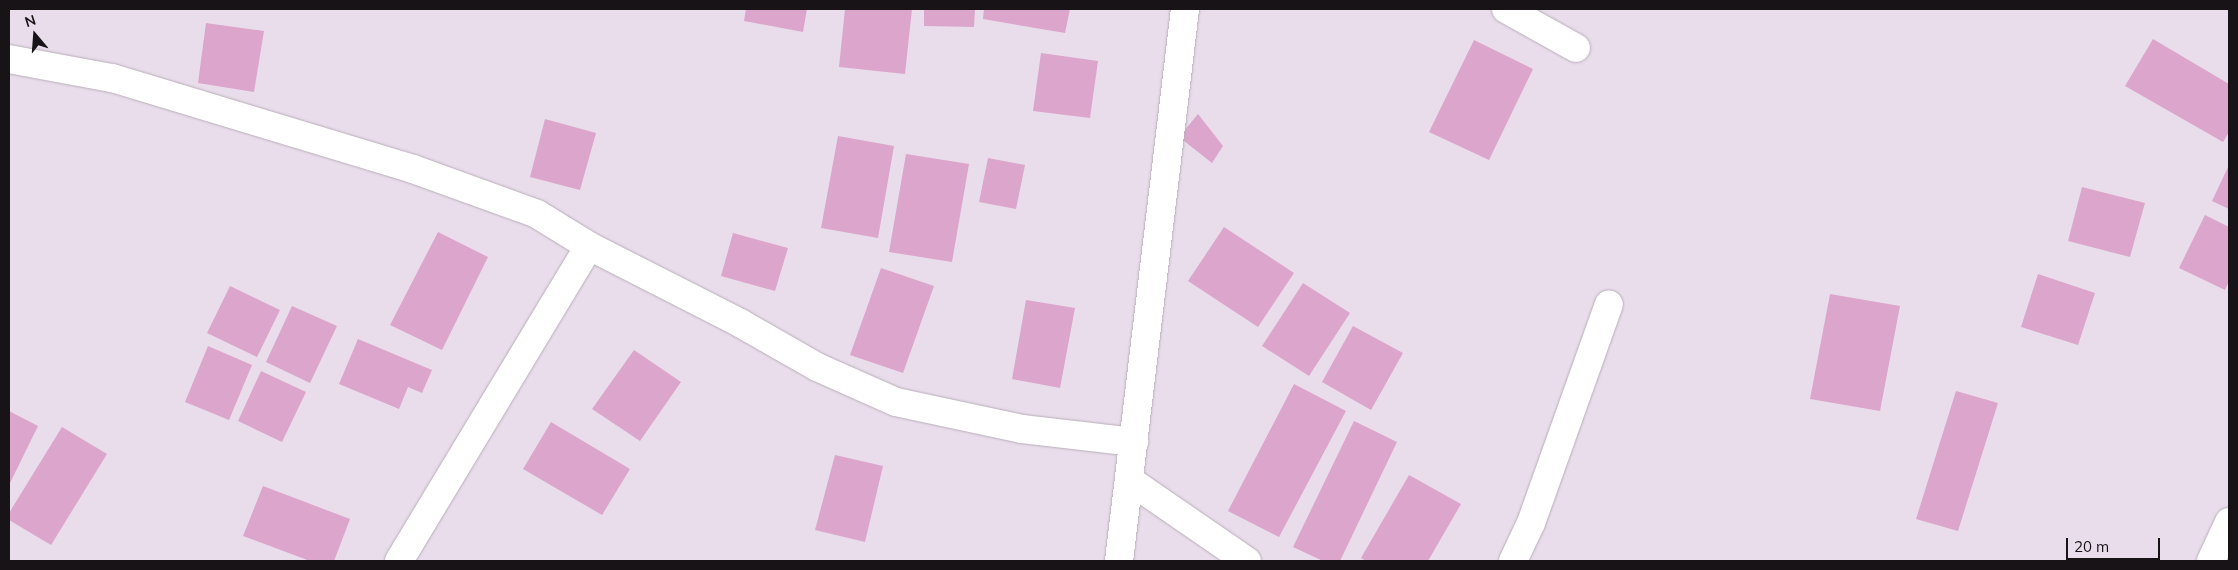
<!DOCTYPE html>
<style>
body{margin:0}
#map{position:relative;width:2238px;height:570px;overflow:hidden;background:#e9ddeb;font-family:Mulish,sans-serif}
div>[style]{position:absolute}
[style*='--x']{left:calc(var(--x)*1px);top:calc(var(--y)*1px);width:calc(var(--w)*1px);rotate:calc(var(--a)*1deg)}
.building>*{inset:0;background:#dca5cc}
.roads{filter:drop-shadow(0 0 1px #b9adba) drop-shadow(0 0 1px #b9adba)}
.minor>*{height:28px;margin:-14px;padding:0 14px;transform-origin:14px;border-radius:14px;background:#fff}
span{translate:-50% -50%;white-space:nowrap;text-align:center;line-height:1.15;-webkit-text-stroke:5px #e9ddeb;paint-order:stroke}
.frame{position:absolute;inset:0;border:10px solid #171317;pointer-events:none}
.north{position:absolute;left:10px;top:10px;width:50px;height:50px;-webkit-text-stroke:4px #e9ddeb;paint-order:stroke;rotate:342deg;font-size:14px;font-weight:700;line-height:20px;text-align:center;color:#171317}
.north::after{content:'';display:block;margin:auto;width:18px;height:22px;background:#171317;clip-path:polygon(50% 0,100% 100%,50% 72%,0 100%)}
.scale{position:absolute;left:2066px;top:538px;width:94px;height:22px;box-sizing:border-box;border:2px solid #171317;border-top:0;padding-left:6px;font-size:15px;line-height:18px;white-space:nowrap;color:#171317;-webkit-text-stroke:4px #e9ddeb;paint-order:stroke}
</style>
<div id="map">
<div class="building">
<div style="clip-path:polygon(746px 9px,807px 9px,803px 32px,744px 21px)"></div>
<div style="clip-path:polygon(845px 9px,912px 9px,905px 74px,839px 67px)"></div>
<div style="clip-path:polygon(924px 9px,975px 9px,974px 27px,924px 26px)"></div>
<div style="clip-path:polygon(984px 9px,1070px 9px,1065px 33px,983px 19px)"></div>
<div style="clip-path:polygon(206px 23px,264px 31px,254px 92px,198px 83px)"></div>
<div style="clip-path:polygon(2153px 39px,2229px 84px,2229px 132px,2223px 142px,2125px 86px)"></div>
<div style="clip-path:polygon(1474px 40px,1533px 69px,1489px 160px,1429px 132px)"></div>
<div style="clip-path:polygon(1041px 53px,1098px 61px,1090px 118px,1033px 111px)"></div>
<div style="clip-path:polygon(1198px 114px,1223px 146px,1212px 163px,1179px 137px)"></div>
<div style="clip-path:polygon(545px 119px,596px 133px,580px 190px,530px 177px)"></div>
<div style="clip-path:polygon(838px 136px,894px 146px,878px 238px,821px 228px)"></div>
<div style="clip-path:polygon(906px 154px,969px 164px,952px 262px,889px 252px)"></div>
<div style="clip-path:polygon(988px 158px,1025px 165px,1016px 209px,979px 202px)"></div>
<div style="clip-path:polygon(2229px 165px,2229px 209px,2212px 201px)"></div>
<div style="clip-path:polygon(2082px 187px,2145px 203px,2130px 257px,2068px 241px)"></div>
<div style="clip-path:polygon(2205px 215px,2229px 227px,2229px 281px,2225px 290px,2179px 268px)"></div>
<div style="clip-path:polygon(1224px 227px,1294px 273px,1258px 327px,1188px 281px)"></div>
<div style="clip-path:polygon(438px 232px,488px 257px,442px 350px,390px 325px)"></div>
<div style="clip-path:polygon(733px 233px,788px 248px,775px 291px,721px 276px)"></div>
<div style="clip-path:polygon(881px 268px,934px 286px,903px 373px,850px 355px)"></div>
<div style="clip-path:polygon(2038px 274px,2095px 293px,2078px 345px,2021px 327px)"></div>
<div style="clip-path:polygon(1303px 283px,1350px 313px,1309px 376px,1262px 346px)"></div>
<div style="clip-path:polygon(230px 286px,280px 310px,257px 357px,207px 333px)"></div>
<div style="clip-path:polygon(1830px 294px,1900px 306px,1880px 411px,1810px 399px)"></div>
<div style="clip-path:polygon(1026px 300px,1075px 308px,1060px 388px,1012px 379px)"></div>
<div style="clip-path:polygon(292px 306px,337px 326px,310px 383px,266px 362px)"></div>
<div style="clip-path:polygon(1353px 326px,1403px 353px,1371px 410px,1322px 382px)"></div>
<div style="clip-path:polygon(358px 339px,432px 370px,422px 393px,408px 387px,399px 409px,339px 384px)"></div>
<div style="clip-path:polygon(208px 346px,252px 365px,229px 420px,185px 402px)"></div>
<div style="clip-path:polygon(634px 350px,681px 382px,640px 441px,592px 409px)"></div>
<div style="clip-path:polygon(261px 371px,306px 392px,282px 442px,238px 421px)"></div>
<div style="clip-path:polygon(1294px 384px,1346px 411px,1279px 537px,1228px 511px)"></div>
<div style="clip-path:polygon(1956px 391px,1998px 403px,1958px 531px,1916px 519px)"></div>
<div style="clip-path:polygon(9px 411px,38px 426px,9px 485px)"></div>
<div style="clip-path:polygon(1354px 421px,1397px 442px,1340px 561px,1323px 561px,1293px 547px)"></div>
<div style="clip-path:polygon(551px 422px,630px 469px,602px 515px,523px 469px)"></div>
<div style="clip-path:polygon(62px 427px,107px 454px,51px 545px,9px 520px,9px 513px)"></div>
<div style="clip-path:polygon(835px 455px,883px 466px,865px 542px,815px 530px)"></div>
<div style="clip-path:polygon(1409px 475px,1461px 504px,1428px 561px,1366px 561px,1361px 558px)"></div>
<div style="clip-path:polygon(263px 486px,350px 519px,334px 561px,310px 561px,243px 536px)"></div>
</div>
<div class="roads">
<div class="minor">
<div style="--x:1506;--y:9;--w:80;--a:29.1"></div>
<div style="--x:9;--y:59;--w:105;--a:10.5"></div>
<div style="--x:112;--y:78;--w:314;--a:16.8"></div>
<div style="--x:413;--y:169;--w:132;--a:19.9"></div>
<div style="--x:537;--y:214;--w:61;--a:31.6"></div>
<div style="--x:1129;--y:480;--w:143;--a:34.5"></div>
<div style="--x:399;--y:561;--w:368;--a:-58.9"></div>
<div style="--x:589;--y:246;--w:169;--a:27"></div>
<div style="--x:740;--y:323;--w:89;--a:29.7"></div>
<div style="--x:817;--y:367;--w:86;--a:23.9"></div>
<div style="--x:896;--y:402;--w:129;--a:12.1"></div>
<div style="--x:1022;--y:429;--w:113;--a:6.6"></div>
<div style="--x:1119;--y:561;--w:556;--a:-83.18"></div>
<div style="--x:1513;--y:561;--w:42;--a:-64.7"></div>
<div style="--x:1531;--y:523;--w:232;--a:-70.4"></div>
<div style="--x:2211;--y:561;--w:43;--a:-65.2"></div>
</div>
</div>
<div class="frame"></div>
<div class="north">N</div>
<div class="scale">20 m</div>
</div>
